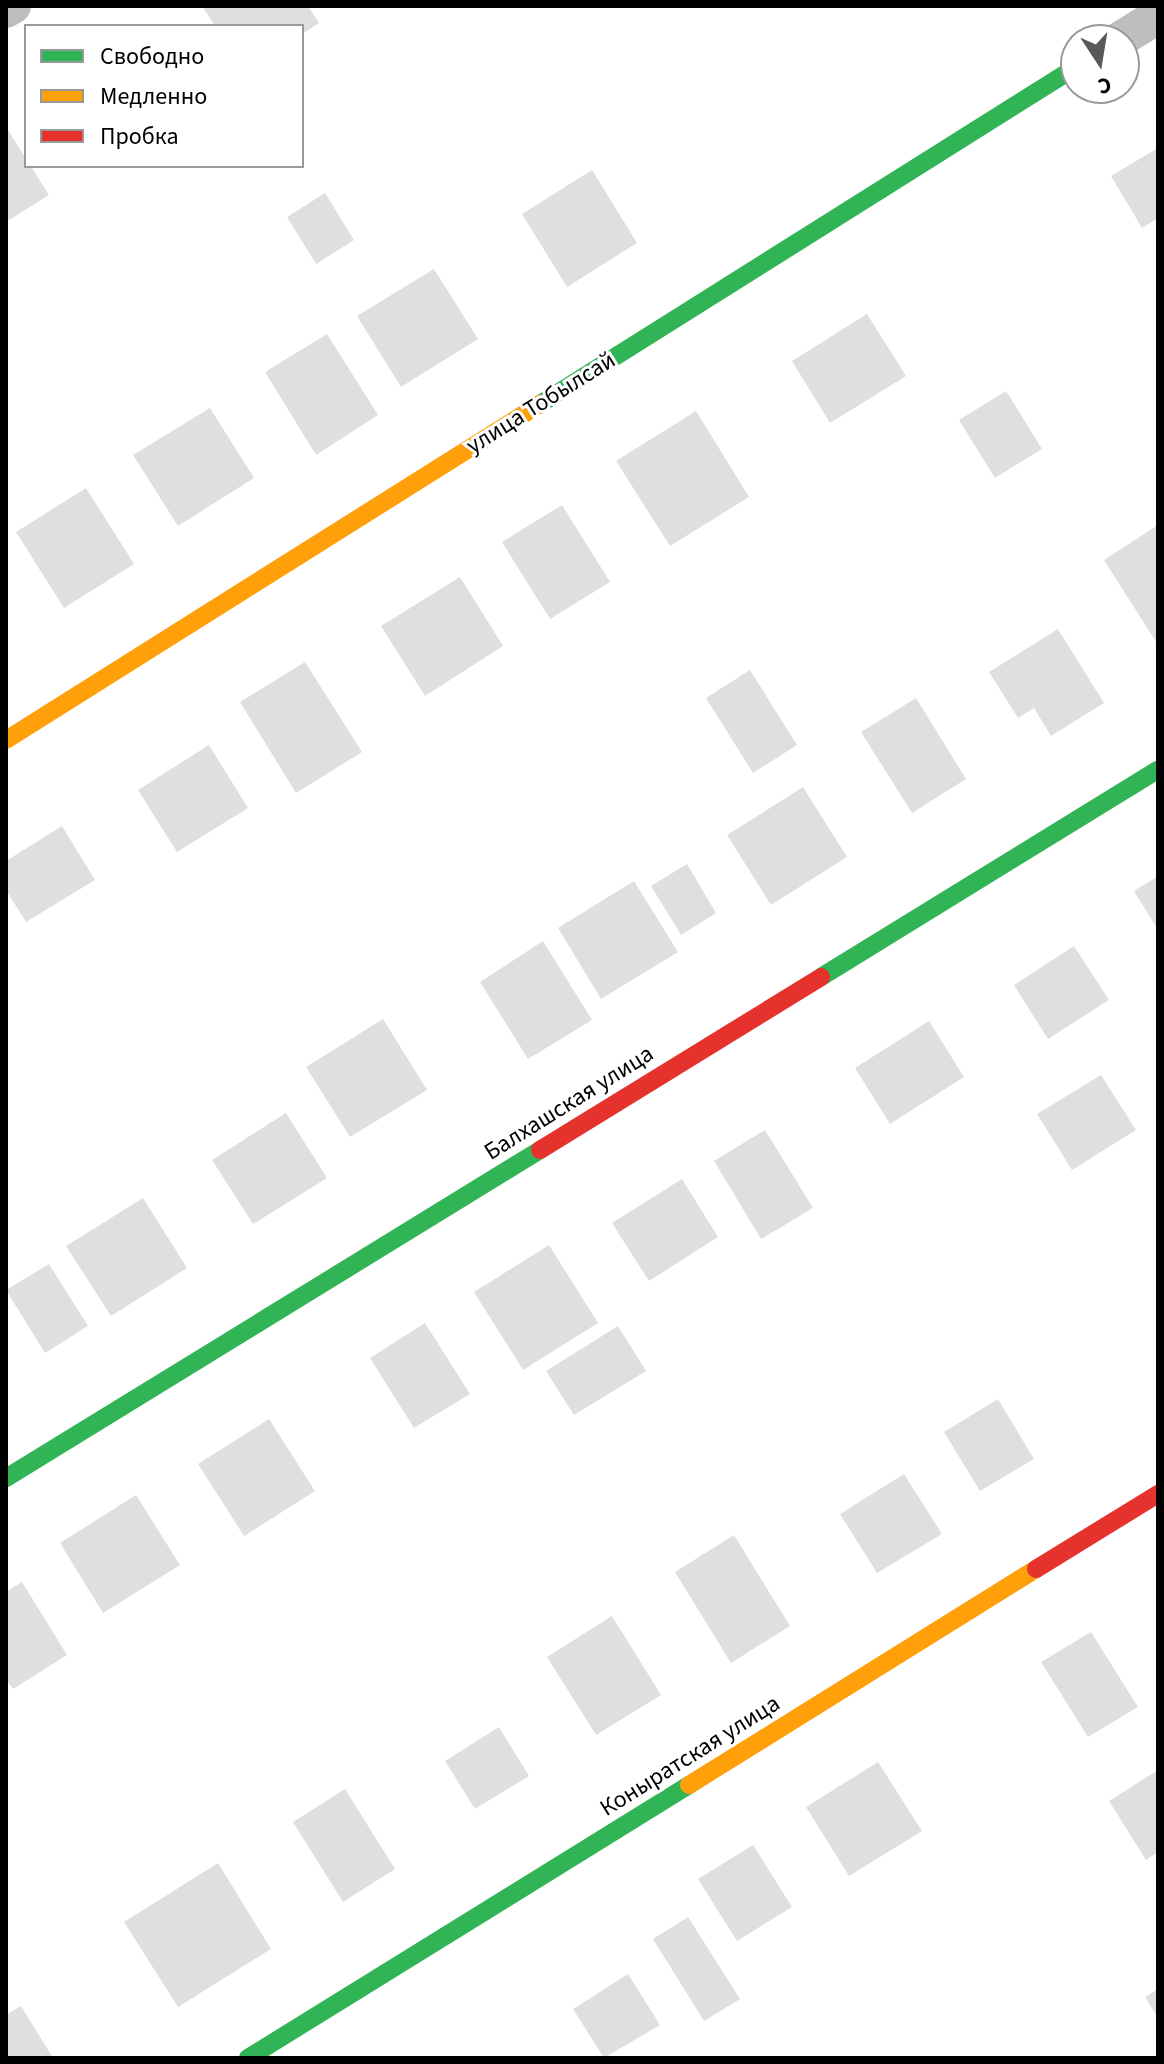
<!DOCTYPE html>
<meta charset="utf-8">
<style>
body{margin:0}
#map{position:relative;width:1164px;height:2064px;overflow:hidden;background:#fff;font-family:"Source Sans 3",sans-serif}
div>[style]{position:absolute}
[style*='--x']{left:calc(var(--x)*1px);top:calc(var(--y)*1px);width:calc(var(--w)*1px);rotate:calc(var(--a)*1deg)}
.building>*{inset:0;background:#dfdfdf}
.street>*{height:36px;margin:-18px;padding:0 18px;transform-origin:18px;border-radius:18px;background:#bebebe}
.fast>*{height:18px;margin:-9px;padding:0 9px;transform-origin:9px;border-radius:9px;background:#30b455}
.slow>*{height:18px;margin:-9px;padding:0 9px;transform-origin:9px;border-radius:9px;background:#ff9f0a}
.jam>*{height:18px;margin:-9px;padding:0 9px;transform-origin:9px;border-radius:9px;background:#e5322d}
span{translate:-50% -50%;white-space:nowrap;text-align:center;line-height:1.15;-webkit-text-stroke:6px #fff;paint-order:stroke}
.street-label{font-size:24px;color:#000}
.frame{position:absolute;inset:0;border:8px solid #000;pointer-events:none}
.legend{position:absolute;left:24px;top:24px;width:280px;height:144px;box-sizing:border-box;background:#fff;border:2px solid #999;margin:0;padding:10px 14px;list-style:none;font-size:24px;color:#000}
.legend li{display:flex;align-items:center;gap:16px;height:40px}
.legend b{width:40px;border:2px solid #999}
.north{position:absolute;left:1060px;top:24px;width:80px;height:80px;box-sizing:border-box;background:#fff;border:2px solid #999;border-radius:50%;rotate:168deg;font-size:22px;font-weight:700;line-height:32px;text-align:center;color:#000}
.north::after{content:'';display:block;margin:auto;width:28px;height:36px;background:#595959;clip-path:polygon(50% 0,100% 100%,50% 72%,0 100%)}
</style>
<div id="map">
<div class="building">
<div style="clip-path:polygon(202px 6px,308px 6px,319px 23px,302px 34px,302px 26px,215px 26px)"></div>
<div style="clip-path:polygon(6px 127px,49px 195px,6px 222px)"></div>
<div style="clip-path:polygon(1158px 148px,1158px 218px,1142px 228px,1111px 176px)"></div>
<div style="clip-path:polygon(592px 170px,637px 243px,567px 287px,522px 214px)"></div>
<div style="clip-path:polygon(325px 193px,354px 240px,316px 264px,287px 217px)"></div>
<div style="clip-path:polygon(434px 269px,478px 339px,401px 387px,357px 316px)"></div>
<div style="clip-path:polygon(867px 314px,906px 376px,830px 423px,792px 361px)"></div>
<div style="clip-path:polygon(327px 334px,378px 415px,316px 455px,265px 372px)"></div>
<div style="clip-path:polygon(1006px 391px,1042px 449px,995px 478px,959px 420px)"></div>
<div style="clip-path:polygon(210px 408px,254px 478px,178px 526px,133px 455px)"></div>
<div style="clip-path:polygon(696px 411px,749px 497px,670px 546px,616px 461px)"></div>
<div style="clip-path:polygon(86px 488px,134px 564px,64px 608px,16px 532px)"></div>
<div style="clip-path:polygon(562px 505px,610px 582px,550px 619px,502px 542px)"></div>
<div style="clip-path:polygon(1158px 525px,1158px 645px,1104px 560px)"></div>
<div style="clip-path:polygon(460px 577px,503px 646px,425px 696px,381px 626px)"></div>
<div style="clip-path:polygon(1058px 629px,1104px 703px,1051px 736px,1034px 708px,1018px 718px,989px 672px)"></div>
<div style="clip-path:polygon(305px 662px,362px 752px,296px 793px,240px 702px)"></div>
<div style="clip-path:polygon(750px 670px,797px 745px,753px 773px,706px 698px)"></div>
<div style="clip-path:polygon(916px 698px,966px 779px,912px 813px,861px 732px)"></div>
<div style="clip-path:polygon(209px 745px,248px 808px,177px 852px,138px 790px)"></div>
<div style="clip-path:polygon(803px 787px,847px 857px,771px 905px,727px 835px)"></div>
<div style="clip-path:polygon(62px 826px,95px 880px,26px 922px,6px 890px,6px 861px)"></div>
<div style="clip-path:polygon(687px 864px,716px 913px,681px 935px,651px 886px)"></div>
<div style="clip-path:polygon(1158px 876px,1158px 930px,1134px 891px)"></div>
<div style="clip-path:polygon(634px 881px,678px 952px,601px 999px,558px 928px)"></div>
<div style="clip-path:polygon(543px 941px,592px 1020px,528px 1059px,480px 982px)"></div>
<div style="clip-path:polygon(1074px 946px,1109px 1000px,1048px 1039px,1014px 985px)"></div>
<div style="clip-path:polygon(383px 1019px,427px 1090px,350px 1137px,306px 1067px)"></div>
<div style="clip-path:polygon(929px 1021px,964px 1077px,890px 1124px,855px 1068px)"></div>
<div style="clip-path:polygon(1101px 1075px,1136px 1130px,1072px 1170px,1037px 1114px)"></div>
<div style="clip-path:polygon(286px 1113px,327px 1178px,253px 1224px,212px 1160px)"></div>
<div style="clip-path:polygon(765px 1130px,813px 1208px,761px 1239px,714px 1161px)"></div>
<div style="clip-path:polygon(682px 1179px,718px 1237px,649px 1281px,612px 1223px)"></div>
<div style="clip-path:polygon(143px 1198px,187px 1268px,111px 1316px,66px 1246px)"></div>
<div style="clip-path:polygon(549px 1245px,598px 1323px,523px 1370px,474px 1292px)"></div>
<div style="clip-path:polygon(49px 1264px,88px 1326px,45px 1353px,6px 1290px)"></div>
<div style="clip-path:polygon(425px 1323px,470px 1394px,414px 1428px,370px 1358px)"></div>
<div style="clip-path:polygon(618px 1326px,646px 1371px,574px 1415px,546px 1371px)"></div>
<div style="clip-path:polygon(998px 1399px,1034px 1459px,980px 1491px,944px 1432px)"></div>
<div style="clip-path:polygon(269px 1419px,315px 1491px,244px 1536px,198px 1464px)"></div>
<div style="clip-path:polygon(904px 1474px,942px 1534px,877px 1573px,840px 1514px)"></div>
<div style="clip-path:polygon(136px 1495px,180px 1565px,103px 1613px,60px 1543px)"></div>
<div style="clip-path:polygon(734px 1535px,790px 1626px,731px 1663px,675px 1572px)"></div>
<div style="clip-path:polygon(22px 1582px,67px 1655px,13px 1689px,6px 1679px,6px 1592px)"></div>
<div style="clip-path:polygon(612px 1616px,661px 1695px,596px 1735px,547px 1657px)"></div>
<div style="clip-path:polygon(1091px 1632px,1138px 1707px,1088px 1737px,1041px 1662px)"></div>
<div style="clip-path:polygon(499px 1727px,529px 1776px,475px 1809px,445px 1761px)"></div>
<div style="clip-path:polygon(878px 1762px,922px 1831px,849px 1876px,806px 1807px)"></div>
<div style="clip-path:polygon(1158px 1770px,1158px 1852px,1146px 1860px,1109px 1801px)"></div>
<div style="clip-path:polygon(345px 1789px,395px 1869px,343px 1902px,293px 1822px)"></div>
<div style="clip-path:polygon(753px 1845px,792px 1907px,737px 1941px,698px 1879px)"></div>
<div style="clip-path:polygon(218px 1863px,271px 1949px,178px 2007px,124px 1922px)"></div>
<div style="clip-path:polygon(688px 1917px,740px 1999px,704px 2021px,653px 1939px)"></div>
<div style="clip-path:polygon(628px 1974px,660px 2025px,604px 2058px,573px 2009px)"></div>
<div style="clip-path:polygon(1158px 1989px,1158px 2018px,1145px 1997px)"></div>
<div style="clip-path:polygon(21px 2006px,53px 2058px,6px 2058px,6px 2015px)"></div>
</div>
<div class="street">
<div style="--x:6;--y:10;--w:8;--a:-30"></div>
<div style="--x:1119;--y:40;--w:46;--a:-31.6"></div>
</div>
<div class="fast">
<div style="--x:540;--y:404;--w:633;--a:-32.16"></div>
<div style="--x:821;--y:977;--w:395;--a:-31.6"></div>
<div style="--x:6;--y:1478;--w:627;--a:-31.56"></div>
<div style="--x:248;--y:2058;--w:519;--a:-31.76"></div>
</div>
<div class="slow">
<div style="--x:6;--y:740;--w:631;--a:-32.18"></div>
<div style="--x:689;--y:1785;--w:409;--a:-31.9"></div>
</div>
<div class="jam">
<div style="--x:540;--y:1150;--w:330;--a:-31.6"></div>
<div style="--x:1036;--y:1569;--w:143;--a:-31.6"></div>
</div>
<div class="street-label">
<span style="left:541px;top:403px;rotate:-32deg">улица Тобылсай</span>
<span style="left:569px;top:1103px;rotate:-32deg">Балхашская улица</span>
<span style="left:690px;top:1756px;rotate:-32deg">Коныратская улица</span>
</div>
<div class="frame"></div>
<ul class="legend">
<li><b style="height:10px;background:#30b455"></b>Свободно</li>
<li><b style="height:10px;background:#ff9f0a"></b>Медленно</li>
<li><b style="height:10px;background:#e5322d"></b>Пробка</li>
</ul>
<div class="north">С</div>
</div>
